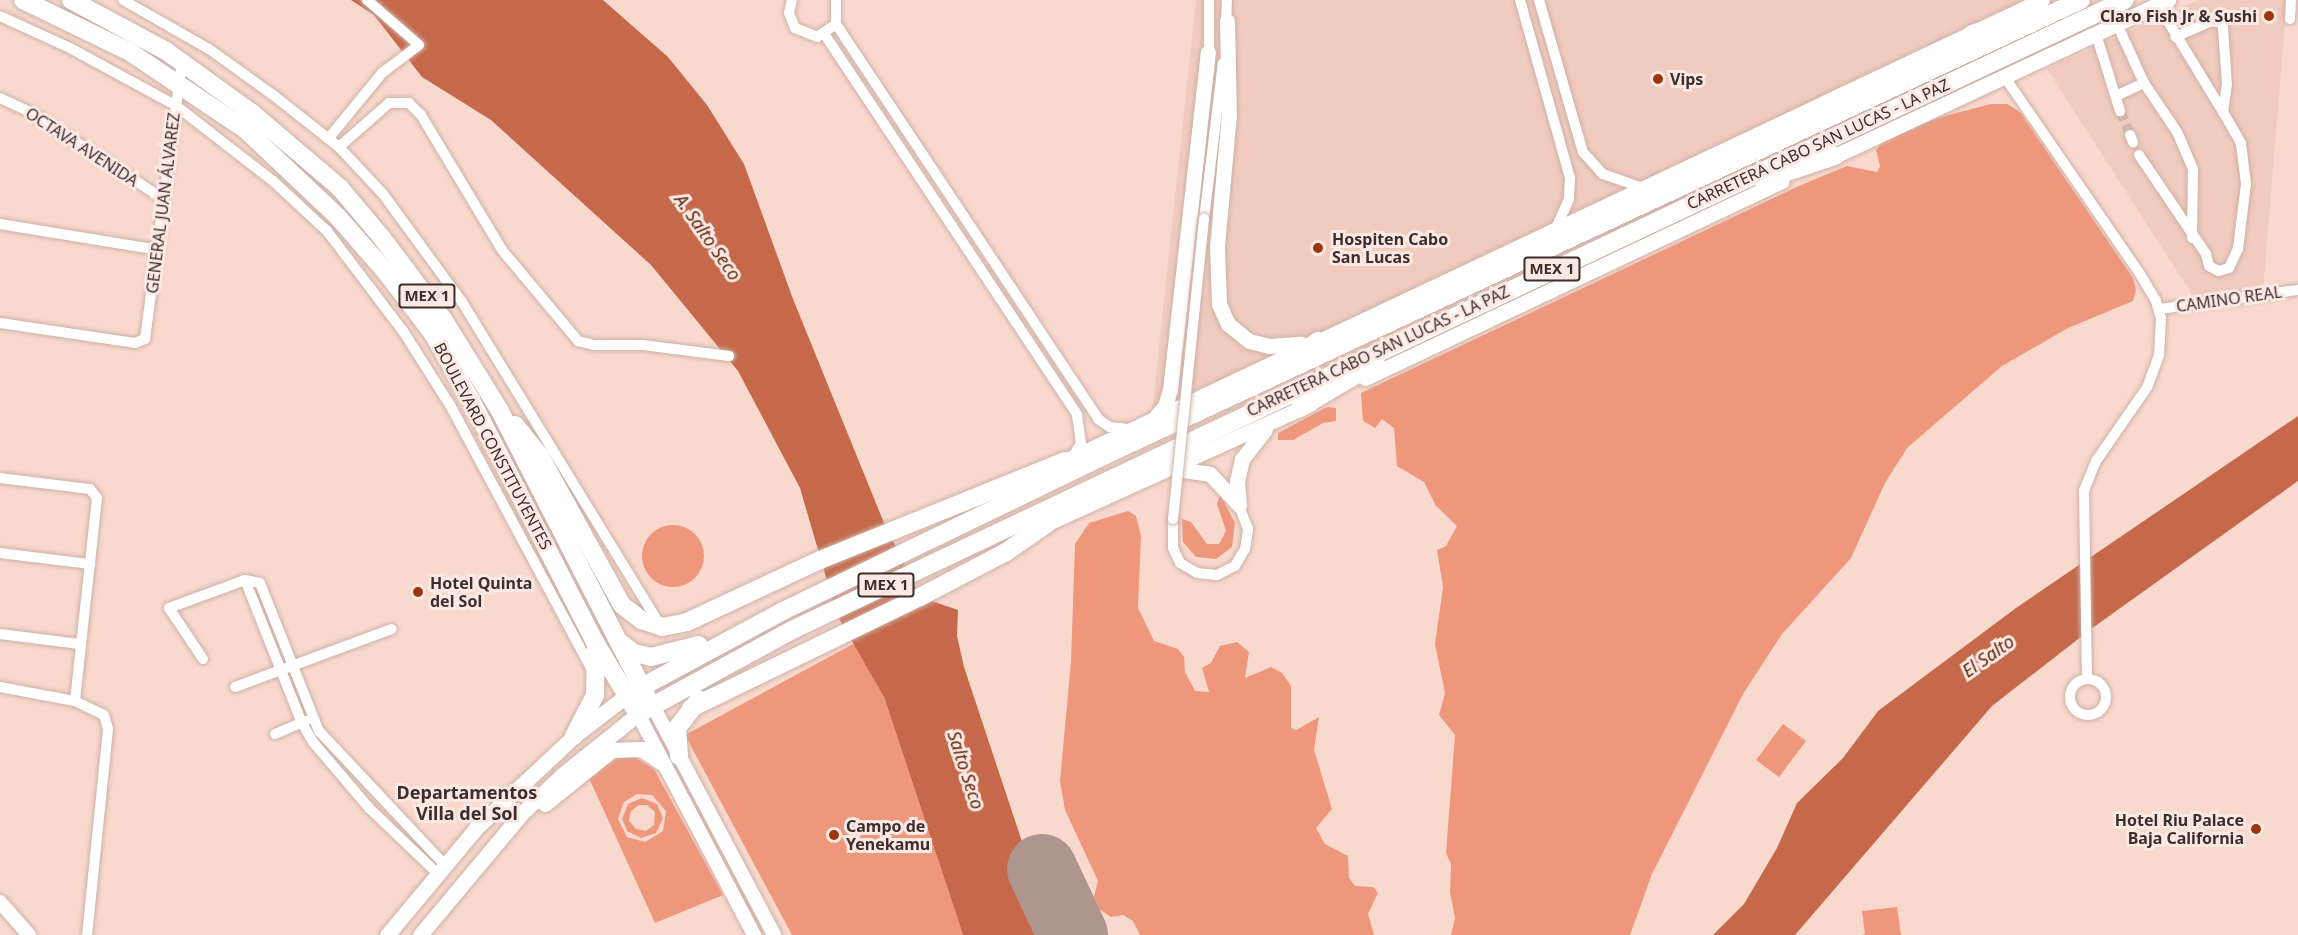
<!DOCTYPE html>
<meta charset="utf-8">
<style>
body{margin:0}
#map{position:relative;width:2298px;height:935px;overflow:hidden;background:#f9d9ce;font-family:"Noto Sans",sans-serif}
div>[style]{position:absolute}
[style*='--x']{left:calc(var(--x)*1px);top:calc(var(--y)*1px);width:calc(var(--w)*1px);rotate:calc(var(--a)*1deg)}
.built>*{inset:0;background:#f1cbbe}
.green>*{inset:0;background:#ee977b}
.round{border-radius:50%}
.water>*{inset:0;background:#c5694a}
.runway>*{height:70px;margin:-35px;padding:0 35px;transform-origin:35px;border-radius:35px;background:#ae968e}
.minor-tunnel>*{height:10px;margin-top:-5px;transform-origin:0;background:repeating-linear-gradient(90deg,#d3b7ad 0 10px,transparent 0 15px)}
.roads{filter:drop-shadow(0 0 2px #ceb0a5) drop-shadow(0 0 2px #ceb0a5)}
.minor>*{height:10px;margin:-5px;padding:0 5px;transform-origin:5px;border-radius:5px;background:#fff}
.minor>.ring{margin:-5px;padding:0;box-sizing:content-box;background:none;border:10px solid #fff;border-radius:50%}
.tertiary>*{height:14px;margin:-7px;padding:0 7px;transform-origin:7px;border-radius:7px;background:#fff}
.secondary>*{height:15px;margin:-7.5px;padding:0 7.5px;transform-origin:7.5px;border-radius:7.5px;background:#fff}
.trunk>*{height:18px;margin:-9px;padding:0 9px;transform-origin:9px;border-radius:9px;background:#fff}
.bridges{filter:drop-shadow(0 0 2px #ceb0a5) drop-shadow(0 0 2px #ceb0a5)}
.minor-bridge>*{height:10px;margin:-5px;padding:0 5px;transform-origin:5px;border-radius:5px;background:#fff}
.dots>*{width:16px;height:16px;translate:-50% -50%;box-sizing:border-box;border:3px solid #fde9e3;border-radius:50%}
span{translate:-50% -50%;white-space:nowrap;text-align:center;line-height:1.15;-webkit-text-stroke:6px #fde9e3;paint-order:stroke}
.shield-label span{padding:2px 4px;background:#fde9e3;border:2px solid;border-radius:4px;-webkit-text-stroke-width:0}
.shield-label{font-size:15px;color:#3b2f2b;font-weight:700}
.poi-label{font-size:16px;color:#3b2f2b;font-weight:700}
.right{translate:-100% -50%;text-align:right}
.left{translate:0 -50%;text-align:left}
.street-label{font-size:16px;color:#3b2f2b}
.water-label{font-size:18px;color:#622611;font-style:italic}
.neighbourhood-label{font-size:18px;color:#3b2f2b;font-weight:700}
</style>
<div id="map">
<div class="built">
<div style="clip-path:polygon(1196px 0,2025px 0,1152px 412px)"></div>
<div style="clip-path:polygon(2199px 0,2285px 0,2285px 23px,2263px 290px,2195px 299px,2047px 69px)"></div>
</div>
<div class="green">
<div style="clip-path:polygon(1991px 104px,2007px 104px,2020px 112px,2133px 278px,2136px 290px,2133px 301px,2068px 328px,2002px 366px,1907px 448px,1885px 483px,1851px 558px,1782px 634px,1743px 694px,1652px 874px,1630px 935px,1451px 935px,1455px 918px,1450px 892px,1451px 864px,1446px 853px,1455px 735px,1439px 715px,1445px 693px,1435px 644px,1443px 587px,1437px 550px,1446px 546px,1457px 526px,1436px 506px,1424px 482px,1397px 466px,1394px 428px,1382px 419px,1375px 428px,1363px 421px,1361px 393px,1801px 185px,1847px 166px,1877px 172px,1880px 166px,1876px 150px,1884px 141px,1937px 118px)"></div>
<div style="clip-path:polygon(1327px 407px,1336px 408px,1336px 421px,1323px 423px,1293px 440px,1278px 440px,1278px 433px)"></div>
<div style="clip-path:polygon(1220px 494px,1235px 523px,1232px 547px,1216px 559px,1196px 557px,1183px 542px,1182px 519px,1191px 522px,1207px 544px,1219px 544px,1226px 531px,1217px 504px)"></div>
<div style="clip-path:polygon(1128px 511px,1136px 516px,1141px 536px,1138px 608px,1154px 641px,1178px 649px,1184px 657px,1185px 672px,1195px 691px,1209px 692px,1202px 668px,1211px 663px,1220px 646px,1237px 642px,1249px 652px,1245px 678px,1271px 667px,1282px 673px,1291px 686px,1291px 728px,1296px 730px,1319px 717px,1314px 750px,1332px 809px,1316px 828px,1325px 844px,1348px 856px,1349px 878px,1355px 886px,1373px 887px,1378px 893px,1368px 914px,1374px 935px,1140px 935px,1133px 921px,1123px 915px,1111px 917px,1099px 909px,1094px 897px,1098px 881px,1065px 810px,1060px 781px,1071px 662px,1075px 544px,1089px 523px)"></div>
<div class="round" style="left:642px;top:525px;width:62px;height:62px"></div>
<div style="clip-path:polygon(855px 643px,884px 697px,963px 935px,792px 935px,685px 735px)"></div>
<div style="clip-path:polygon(1783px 724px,1806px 741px,1779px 777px,1756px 760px)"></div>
<div style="clip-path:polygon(evenodd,633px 756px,654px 769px,723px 895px,655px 923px,589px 778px,619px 757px,633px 756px,637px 794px,652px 795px,666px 811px,663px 831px,645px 842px,627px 837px,618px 819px,624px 802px,637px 794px)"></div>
<div style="clip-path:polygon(evenodd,642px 798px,657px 804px,663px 818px,656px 833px,641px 838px,627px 831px,622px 819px,628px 804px,642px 798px,647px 805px,655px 812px,654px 825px,646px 831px,636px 829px,629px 821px,631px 811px,639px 805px,647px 805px)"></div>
<div style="clip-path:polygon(1897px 907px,1901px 935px,1861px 935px,1865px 934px,1862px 911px)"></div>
</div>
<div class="water">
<div style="clip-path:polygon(351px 0,603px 0,668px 57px,707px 105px,744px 164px,793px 299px,882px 518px,920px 597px,958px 610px,957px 636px,964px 667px,1053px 935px,963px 935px,884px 697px,837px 615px,800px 488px,738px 371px,651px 265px,491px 120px,422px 77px,374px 15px)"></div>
<div style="clip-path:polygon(2298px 416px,2298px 481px,2091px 629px,1992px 706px,1795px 935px,1713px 935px,1744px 904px,1777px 848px,1797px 803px,1843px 758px,1878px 711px,2016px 608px)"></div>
</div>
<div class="runway">
<div style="--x:1042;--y:869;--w:73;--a:64.8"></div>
</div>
<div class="minor-tunnel">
<div style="--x:2120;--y:111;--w:26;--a:67"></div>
</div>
<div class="roads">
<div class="minor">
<div style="--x:123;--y:0;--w:99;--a:29.7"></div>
<div style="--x:209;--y:49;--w:79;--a:35.7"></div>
<div style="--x:273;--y:95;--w:84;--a:38.2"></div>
<div style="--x:339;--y:147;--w:64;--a:46.9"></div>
<div style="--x:383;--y:194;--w:134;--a:53.8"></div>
<div style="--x:462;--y:302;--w:381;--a:58.5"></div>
<div style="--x:792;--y:0;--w:13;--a:103"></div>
<div style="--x:789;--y:13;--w:16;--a:68"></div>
<div style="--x:795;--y:28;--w:24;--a:22"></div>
<div style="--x:817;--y:37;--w:23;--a:-34"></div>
<div style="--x:836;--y:24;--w:24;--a:-90"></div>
<div style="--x:1209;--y:0;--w:57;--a:90"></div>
<div style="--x:1520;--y:0;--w:185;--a:74.3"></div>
<div style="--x:1570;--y:178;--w:21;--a:93"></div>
<div style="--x:1569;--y:199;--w:34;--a:114"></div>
<div style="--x:1539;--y:0;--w:158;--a:73.9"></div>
<div style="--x:1583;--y:152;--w:30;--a:48"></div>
<div style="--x:1603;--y:174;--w:42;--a:19.3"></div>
<div style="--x:2158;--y:5;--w:125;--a:58.7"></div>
<div style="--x:0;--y:16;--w:77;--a:24.6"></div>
<div style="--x:70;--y:48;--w:119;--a:28.5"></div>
<div style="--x:175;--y:105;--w:124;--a:37.8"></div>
<div style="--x:273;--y:181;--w:74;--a:42.8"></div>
<div style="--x:327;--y:231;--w:126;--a:52.8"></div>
<div style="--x:403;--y:331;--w:88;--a:57.6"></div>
<div style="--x:450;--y:405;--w:304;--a:61.8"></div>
<div style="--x:2290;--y:19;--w:19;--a:-87"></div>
<div style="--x:836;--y:24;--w:474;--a:56.4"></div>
<div style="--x:1098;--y:419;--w:14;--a:34"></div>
<div style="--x:1110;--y:427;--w:18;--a:6"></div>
<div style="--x:2117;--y:24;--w:65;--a:65.4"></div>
<div style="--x:2144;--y:83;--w:59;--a:56"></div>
<div style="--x:2177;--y:132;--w:40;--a:66.6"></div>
<div style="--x:2193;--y:169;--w:69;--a:90.8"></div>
<div style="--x:1226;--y:27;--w:27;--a:-88"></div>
<div style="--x:2096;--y:34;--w:81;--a:72.7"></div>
<div style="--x:825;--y:35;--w:456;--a:56.4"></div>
<div style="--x:1077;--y:415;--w:28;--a:82"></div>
<div style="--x:1081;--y:443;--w:16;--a:120"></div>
<div style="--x:2004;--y:76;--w:240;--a:55.5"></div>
<div style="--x:2140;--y:274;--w:31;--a:59"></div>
<div style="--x:2156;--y:301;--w:18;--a:74"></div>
<div style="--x:2161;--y:318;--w:37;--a:93"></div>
<div style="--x:2159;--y:355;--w:33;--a:110"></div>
<div style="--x:2148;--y:386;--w:91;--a:124.7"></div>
<div style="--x:2096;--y:461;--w:31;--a:112"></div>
<div style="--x:2084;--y:490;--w:188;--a:89.1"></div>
<div style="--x:2116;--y:96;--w:31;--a:-25"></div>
<div style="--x:0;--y:98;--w:33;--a:25"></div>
<div style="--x:30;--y:112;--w:158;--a:33.1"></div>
<div style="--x:2130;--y:135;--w:8;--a:67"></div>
<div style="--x:328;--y:139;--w:85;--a:-50.7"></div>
<div style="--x:382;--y:73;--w:46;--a:-37.1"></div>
<div style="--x:419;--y:45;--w:69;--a:-139.1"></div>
<div style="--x:339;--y:147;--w:67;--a:-41.3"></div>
<div style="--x:389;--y:103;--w:20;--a:0"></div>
<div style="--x:409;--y:103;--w:17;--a:45"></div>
<div style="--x:421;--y:115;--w:157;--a:59"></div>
<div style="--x:502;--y:250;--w:119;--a:50.1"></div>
<div style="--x:578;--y:341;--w:16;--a:14"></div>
<div style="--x:594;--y:345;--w:49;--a:0"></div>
<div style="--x:643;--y:345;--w:87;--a:7.3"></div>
<div style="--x:2139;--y:155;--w:120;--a:55.9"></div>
<div style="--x:2206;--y:254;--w:12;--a:76"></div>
<div style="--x:2209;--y:266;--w:11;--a:27"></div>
<div style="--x:2219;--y:271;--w:10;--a:-17"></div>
<div style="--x:2229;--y:268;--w:21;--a:-65"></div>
<div style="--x:2238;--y:249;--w:65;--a:-83"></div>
<div style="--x:2246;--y:184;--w:41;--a:-97"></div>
<div style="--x:2241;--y:143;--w:36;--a:-120"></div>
<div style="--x:2223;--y:112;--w:27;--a:-82"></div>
<div style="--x:2227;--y:85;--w:57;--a:-94"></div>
<div style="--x:2223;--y:28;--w:5;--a:-101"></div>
<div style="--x:2222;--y:23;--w:10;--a:-169"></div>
<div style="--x:2212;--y:21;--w:40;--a:156.6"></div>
<div style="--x:1204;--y:219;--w:157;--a:-83.1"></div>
<div style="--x:0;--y:224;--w:161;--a:9.3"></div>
<div style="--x:2159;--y:309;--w:140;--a:-7.8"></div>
<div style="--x:0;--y:323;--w:136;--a:8.4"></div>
<div style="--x:135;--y:343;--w:11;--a:-22"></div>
<div style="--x:145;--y:339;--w:280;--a:-82.4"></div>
<div style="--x:0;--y:478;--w:91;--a:7"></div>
<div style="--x:90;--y:489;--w:11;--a:52"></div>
<div style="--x:97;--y:498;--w:204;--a:96.2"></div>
<div style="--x:75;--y:701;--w:32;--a:26"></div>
<div style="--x:104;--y:715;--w:15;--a:74"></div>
<div style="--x:108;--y:729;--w:207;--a:95.8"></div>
<div style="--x:1173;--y:519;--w:29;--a:90"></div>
<div style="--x:1173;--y:548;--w:17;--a:65"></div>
<div style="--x:1180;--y:563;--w:20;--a:30"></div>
<div style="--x:1197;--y:573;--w:20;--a:6"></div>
<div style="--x:1217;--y:575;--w:20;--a:-27"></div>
<div style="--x:1235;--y:566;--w:20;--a:-60"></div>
<div style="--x:1245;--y:549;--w:20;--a:-81"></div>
<div style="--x:1248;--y:529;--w:26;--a:-111"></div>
<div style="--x:0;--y:553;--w:91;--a:7"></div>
<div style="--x:245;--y:580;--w:154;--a:68.3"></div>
<div style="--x:302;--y:723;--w:22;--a:60"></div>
<div style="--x:313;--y:742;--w:87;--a:49.7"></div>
<div style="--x:369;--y:808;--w:93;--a:43.7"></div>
<div style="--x:0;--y:634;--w:80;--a:7.2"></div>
<div style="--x:203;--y:659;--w:61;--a:-123.7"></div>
<div style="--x:169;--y:608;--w:81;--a:-20.2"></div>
<div style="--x:245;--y:580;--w:15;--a:11"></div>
<div style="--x:260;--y:583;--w:159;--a:68.3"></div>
<div style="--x:319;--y:731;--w:183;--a:46.8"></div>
<div class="ring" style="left:2070px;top:679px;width:26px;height:26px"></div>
<div style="--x:0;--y:687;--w:76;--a:10.6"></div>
<div style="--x:235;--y:687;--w:167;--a:-20.3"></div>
<div style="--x:275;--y:734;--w:34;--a:-23"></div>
</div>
<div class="tertiary">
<div style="--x:653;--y:706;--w:259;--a:62.1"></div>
<div style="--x:638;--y:714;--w:250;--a:62.3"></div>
<div style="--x:0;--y:902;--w:44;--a:48.7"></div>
</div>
<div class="secondary">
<div style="--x:1227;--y:21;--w:93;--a:88.8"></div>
<div style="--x:1229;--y:114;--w:133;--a:95.2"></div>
<div style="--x:1217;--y:246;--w:58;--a:88"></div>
<div style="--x:1219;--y:304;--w:22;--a:66"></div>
<div style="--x:1228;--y:324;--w:27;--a:39"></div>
<div style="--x:1249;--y:341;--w:21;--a:14"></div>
<div style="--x:1269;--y:346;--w:32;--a:-4"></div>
<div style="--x:1826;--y:160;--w:378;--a:-25.1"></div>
<div style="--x:1365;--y:378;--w:461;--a:-25.3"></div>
<div style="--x:1157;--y:415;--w:12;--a:-48"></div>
<div style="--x:1165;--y:406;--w:17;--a:-73"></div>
<div style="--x:1170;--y:390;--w:340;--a:-83.6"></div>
<div style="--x:1065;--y:461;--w:1080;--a:-25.26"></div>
<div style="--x:1176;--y:469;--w:34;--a:8"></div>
<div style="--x:1210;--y:474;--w:40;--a:47"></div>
<div style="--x:1239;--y:505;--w:24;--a:-95"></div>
<div style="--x:1237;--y:481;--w:23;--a:-77"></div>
<div style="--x:1242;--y:459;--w:37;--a:-52"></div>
<div style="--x:1048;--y:523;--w:288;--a:-24.4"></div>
<div style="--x:545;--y:804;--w:86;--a:-38.9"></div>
<div style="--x:612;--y:750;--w:29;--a:-2"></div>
<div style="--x:641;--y:749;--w:27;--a:34"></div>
<div style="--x:387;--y:935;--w:139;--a:-50.2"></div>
<div style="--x:476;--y:828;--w:134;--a:-43.2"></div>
<div style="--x:574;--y:736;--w:67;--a:-37.7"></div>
<div style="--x:420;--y:935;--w:159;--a:-50.1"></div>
<div style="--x:522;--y:813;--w:55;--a:-43.5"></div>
<div style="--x:562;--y:775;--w:97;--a:-38.8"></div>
</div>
<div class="trunk">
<div style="--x:23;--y:0;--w:119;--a:25.9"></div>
<div style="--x:130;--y:52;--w:140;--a:33.9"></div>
<div style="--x:246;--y:130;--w:127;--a:43.4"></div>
<div style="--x:338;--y:217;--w:73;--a:48.9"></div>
<div style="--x:386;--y:272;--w:78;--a:52.8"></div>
<div style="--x:433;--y:334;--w:76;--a:60.1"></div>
<div style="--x:471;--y:400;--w:272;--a:62.9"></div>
<div style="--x:595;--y:642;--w:84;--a:59.2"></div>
<div style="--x:638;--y:714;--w:175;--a:-28.6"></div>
<div style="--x:792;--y:630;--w:1474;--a:-25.3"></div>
<div style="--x:71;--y:0;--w:108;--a:28.2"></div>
<div style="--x:166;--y:51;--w:106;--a:35.8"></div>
<div style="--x:252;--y:113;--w:116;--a:40.4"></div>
<div style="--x:340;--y:188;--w:65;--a:50"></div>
<div style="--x:382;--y:238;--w:101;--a:53"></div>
<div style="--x:443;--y:319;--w:108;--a:58.2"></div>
<div style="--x:500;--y:411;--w:322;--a:62.8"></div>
<div style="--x:1972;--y:34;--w:48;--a:-18.1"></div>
<div style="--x:1763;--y:180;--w:76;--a:-18.4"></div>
<div style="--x:1288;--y:362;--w:37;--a:-35"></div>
<div style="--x:1300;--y:408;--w:88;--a:-30.6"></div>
<div style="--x:515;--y:425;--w:40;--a:51"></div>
<div style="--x:540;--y:456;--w:170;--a:61.2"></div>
<div style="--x:622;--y:605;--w:24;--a:38"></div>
<div style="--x:641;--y:620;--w:22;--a:18"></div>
<div style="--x:662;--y:627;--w:25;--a:-11"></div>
<div style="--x:687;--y:622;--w:147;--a:-25"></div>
<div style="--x:820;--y:560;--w:264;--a:-22"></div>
<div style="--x:621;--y:643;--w:16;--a:38"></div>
<div style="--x:634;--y:653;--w:17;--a:13"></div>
<div style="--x:651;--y:657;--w:49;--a:-14.3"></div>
<div style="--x:627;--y:695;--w:177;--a:-28.3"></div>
<div style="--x:783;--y:611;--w:380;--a:-25.8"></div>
<div style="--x:1125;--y:446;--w:1055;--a:-25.01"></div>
<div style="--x:691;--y:708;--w:254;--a:-25.9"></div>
<div style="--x:920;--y:597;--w:97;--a:-27.6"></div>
<div style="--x:1006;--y:552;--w:51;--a:-34.6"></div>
<div style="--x:574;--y:736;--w:46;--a:-62.9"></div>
<div style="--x:595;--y:695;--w:51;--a:-88.9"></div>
<div style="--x:679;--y:756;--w:28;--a:-94"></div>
<div style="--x:677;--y:728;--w:36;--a:-52"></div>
</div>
</div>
<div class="bridges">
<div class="minor-bridge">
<div style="--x:1173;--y:519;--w:302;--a:-84.1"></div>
</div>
</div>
<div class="dots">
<div style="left:2269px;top:16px;background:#9b350b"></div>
<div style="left:1658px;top:79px;background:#9b350b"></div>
<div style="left:1318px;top:248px;background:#9b350b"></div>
<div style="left:418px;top:592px;background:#9b350b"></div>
<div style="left:2256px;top:829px;background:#9b350b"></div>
<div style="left:834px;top:835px;background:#9b350b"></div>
</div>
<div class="shield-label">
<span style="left:1552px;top:269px">MEX 1</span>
<span style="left:427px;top:296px">MEX 1</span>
<span style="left:886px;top:585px">MEX 1</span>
</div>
<div class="poi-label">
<span class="right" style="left:2257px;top:16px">Claro Fish Jr &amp; Sushi</span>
<span class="left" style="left:1670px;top:79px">Vips</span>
<span class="left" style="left:1332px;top:248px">Hospiten Cabo<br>San Lucas</span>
<span class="left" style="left:430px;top:592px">Hotel Quinta<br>del Sol</span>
<span class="right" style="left:2244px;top:829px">Hotel Riu Palace<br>Baja California</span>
<span class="left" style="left:846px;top:835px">Campo de<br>Yenekamu</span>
</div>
<div class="street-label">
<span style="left:1818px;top:144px;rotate:-25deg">CARRETERA CABO SAN LUCAS - LA PAZ</span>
<span style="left:82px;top:147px;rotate:33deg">OCTAVA AVENIDA</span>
<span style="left:163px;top:203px;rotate:-83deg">GENERAL JUAN ÁLVAREZ</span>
<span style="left:2229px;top:299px;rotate:-8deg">CAMINO REAL</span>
<span style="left:1378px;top:351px;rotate:-25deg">CARRETERA CABO SAN LUCAS - LA PAZ</span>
<span style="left:493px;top:446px;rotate:62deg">BOULEVARD CONSTITUYENTES</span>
</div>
<div class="water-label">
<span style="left:708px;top:237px;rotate:55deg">A. Salto Seco</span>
<span style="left:1988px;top:656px;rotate:-35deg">El Salto</span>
<span style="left:966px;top:770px;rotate:72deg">Salto Seco</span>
</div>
<div class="neighbourhood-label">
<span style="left:467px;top:803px">Departamentos<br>Villa del Sol</span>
</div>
</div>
